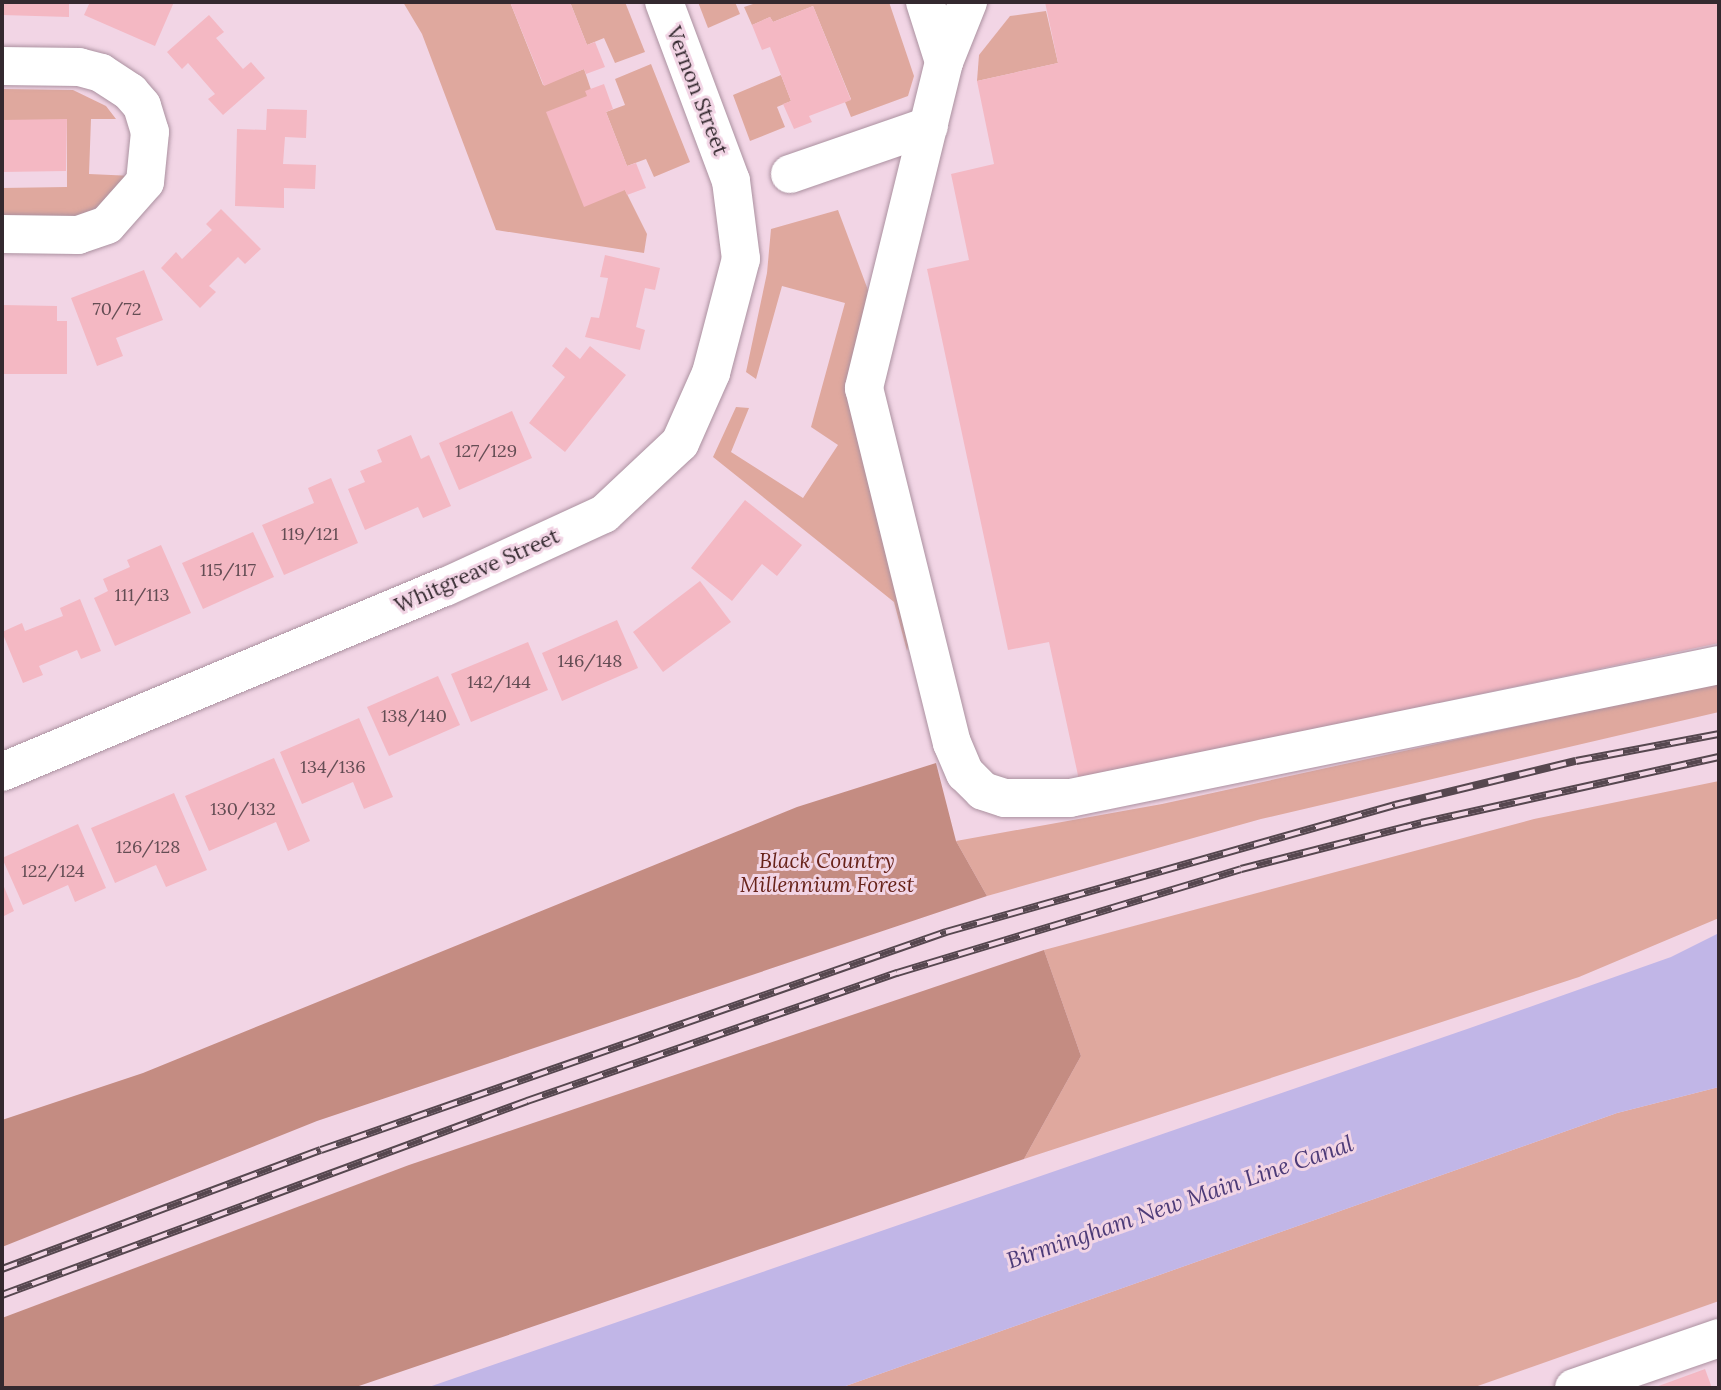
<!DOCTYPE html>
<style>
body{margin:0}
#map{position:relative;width:1721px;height:1390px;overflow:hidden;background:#f2d5e5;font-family:Lora,serif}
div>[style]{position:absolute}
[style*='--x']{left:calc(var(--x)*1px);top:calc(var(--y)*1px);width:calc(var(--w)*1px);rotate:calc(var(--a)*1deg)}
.green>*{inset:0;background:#dfa89e}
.forest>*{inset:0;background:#c48c82}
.water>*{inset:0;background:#c1b6e7}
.building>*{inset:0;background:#f4b8c3}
.roads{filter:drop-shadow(0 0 2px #ab91a0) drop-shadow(0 0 2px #ab91a0)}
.minor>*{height:38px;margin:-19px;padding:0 19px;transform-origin:19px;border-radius:19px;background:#fff}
.rail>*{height:8px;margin-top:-4px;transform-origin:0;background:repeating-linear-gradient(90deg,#f2d5e5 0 16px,#56474f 0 32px);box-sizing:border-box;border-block:2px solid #56474f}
span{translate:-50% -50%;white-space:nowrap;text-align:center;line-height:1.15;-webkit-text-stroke:6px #f2d5e5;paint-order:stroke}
.number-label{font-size:18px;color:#644d54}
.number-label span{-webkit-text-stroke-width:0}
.street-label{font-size:21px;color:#34292f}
.park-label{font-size:21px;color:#68231a;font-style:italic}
.water-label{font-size:23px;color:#4d3b78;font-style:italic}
.frame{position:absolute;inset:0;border:4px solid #34292f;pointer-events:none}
</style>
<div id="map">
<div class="green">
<div style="clip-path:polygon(403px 2px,510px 2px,543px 85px,584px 69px,625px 190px,647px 234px,644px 253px,496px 230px,422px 34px)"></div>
<div style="clip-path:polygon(570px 2px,625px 2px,645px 52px,615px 63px,604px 38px,587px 45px)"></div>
<div style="clip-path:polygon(698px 2px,735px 2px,740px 14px,708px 28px)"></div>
<div style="clip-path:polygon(759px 2px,889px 2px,914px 76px,908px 96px,851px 117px,845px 102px,851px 99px,813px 6px,773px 22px,770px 17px,752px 25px,744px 7px)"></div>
<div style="clip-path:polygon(1046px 11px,1058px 63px,977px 81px,979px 55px,1010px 16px)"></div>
<div style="clip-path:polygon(651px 64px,690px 162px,654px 177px,646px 159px,627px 166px,606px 112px,625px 105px,615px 79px)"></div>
<div style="clip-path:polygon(781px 75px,791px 101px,777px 107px,785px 127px,750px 141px,733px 95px)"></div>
<div style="clip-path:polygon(2px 89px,73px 90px,106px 106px,116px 119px,91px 119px,89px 174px,133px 176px,121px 195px,84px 219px,2px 219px,2px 188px,67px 187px,67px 120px,2px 120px)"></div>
<div style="clip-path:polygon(838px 210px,868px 290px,853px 386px,910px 638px,907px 651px,894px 602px,713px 457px,736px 407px,749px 408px,731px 452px,803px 498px,838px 445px,811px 427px,845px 303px,782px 286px,756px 379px,746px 372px,767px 273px,771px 229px)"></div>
<div style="clip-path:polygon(1719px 682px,1719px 712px,1261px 819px,987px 896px,956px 841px,1162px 804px)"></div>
<div style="clip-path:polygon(1719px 781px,1719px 918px,1579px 977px,1024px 1159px,1081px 1056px,1044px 950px,1534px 819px)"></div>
<div style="clip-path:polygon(1719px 1087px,1719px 1301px,1472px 1388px,840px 1388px,1617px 1113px)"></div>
</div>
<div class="forest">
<div style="clip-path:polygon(936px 763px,956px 841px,987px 896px,317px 1121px,2px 1247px,2px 1120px,143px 1073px,797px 807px)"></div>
<div style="clip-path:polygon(1044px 950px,1081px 1056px,1024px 1159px,353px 1388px,2px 1388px,2px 1318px,409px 1165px)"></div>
</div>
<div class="water">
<div style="clip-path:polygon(1719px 933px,1719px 1087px,1617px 1113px,840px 1388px,426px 1388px,1470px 1028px,1671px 957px)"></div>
</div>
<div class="building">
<div style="clip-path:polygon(2px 2px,69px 2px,69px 17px,2px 15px)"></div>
<div style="clip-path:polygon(90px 2px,174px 2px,155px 46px,84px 15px)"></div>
<div style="clip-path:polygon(510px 2px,570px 2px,587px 45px,595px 42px,605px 67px,586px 74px,584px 69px,544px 86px)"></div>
<div style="clip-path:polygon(1045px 2px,1719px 2px,1719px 643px,1079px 780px,1049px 642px,1008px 650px,927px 269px,969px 260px,951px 174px,994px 164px,977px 81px,1058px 63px)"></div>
<div style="clip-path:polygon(813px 6px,851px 100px,809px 116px,812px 122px,794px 129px,783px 104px,791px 101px,781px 75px,770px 47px,762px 50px,752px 25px,770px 17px,773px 22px)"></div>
<div style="clip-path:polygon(209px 15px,224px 32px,216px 38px,229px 53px,243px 69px,251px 62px,265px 78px,223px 115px,208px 99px,215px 94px,188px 63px,182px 69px,167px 52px)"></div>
<div style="clip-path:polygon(604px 84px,613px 109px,606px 112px,627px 166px,636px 163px,646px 188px,627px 195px,625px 190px,584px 207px,546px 112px,587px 96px,585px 91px)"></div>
<div style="clip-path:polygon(267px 109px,307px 110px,306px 138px,285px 137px,283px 164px,316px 165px,315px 189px,284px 188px,284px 208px,235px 206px,237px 129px,266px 130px)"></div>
<div style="clip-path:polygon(67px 119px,66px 171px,2px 172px,2px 120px)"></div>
<div style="clip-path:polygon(221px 209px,261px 249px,245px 264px,238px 257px,209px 286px,216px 292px,200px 308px,161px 268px,176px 252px,182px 259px,212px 230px,206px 224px)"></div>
<div style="clip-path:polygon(605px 255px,660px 268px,655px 290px,645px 288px,636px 327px,645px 330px,640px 350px,585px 337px,591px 317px,599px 318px,604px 297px,608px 278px,600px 277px)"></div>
<div style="clip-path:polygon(144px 270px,163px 320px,116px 338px,123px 356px,97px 366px,71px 298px)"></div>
<div style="clip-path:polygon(2px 305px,57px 306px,57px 321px,67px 321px,67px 374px,2px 374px)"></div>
<div style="clip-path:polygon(590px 346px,626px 375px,565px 452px,529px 423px,565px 377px,552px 366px,566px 347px,580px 359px)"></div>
<div style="clip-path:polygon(512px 411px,532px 458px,459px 490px,439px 443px)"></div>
<div style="clip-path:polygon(411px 435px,421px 459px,429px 455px,451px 506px,423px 518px,418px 507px,365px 530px,348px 489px,365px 482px,360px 471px,382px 462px,377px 450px)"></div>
<div style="clip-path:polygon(331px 478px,358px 543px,284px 575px,262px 525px,314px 503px,308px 488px)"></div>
<div style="clip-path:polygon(745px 500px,802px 545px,777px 576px,762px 564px,732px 601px,691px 568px)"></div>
<div style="clip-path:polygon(253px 532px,274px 577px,203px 609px,182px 563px)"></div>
<div style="clip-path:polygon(161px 545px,191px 613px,115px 646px,94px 598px,108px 591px,103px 579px,130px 567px,127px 560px)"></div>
<div style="clip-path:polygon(700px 581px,731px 622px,663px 672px,633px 632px)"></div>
<div style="clip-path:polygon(80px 599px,101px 651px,81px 659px,77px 650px,39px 666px,43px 675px,23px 683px,2px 632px,22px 623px,25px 631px,63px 616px,60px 608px)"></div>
<div style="clip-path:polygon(617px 620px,638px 668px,562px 701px,542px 653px)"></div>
<div style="clip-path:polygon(528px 642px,548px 690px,471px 722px,451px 674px)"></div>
<div style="clip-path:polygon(438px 676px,460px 725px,389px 756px,367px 707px)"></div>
<div style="clip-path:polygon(359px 718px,393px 797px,364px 809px,353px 782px,302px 804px,280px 752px)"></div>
<div style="clip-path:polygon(274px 758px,310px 841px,288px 851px,276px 822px,209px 851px,185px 796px)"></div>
<div style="clip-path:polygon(174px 793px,207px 870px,166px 887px,156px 865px,115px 883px,91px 828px)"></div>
<div style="clip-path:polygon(78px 824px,106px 888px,75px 902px,68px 885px,23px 905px,2px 858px)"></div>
<div style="clip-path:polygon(2px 882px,14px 911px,2px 917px)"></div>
<div style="clip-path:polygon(1705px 1369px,1712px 1388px,1653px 1388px)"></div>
</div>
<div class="roads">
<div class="minor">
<div style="--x:925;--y:2;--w:63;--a:72.4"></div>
<div style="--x:944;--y:62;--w:336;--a:103.8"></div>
<div style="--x:864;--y:388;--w:366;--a:76.1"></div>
<div style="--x:952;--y:743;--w:33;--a:67"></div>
<div style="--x:965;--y:773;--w:25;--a:45"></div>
<div style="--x:983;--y:791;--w:23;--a:18"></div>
<div style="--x:1005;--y:798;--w:65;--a:0"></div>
<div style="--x:1070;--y:798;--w:662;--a:-11.58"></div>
<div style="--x:944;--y:62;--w:65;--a:-68.2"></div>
<div style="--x:2;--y:66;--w:77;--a:0.7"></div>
<div style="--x:79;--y:67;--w:23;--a:15"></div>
<div style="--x:101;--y:73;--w:35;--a:33"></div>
<div style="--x:130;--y:92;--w:18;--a:49"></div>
<div style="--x:142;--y:106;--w:27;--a:73"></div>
<div style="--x:150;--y:132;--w:50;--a:95.7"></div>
<div style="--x:145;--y:182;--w:57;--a:131.5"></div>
<div style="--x:107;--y:225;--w:31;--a:161"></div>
<div style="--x:78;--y:235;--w:76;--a:-179.2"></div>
<div style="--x:790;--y:174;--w:147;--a:-19.1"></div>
<div style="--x:2;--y:772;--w:480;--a:-22.7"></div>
<div style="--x:445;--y:587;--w:175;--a:-24.7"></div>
<div style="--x:604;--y:514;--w:104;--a:-43.1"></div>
<div style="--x:680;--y:443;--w:77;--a:-66.1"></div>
<div style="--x:711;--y:373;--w:118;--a:-75.3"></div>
<div style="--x:741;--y:259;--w:79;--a:-97.3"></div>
<div style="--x:731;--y:181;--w:191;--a:-110.5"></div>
<div style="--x:1574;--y:1388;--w:153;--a:-19"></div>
</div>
</div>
<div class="rail">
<div style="--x:2;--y:1269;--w:340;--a:-20.5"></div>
<div style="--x:321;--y:1150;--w:662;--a:-19.23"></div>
<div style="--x:946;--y:932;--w:467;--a:-15.8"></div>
<div style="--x:1395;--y:805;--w:186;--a:-13.7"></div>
<div style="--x:1576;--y:761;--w:146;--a:-10.7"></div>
<div style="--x:2;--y:1295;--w:560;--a:-20.28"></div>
<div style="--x:527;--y:1101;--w:392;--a:-19.1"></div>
<div style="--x:897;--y:973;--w:359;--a:-16.8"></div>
<div style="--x:1241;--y:869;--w:186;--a:-14.3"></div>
<div style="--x:1421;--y:823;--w:305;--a:-12.5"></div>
</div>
<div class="number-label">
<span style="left:117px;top:309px">70/72</span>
<span style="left:486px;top:451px">127/129</span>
<span style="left:310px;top:534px">119/121</span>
<span style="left:228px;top:570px">115/117</span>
<span style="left:142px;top:595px">111/113</span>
<span style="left:590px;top:661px">146/148</span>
<span style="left:499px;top:682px">142/144</span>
<span style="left:414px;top:716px">138/140</span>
<span style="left:333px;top:767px">134/136</span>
<span style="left:243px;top:809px">130/132</span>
<span style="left:148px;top:847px">126/128</span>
<span style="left:53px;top:871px">122/124</span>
</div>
<div class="street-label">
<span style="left:697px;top:91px;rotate:69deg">Vernon Street</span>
<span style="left:477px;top:571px;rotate:-24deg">Whitgreave Street</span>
</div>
<div class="park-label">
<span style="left:827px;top:873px">Black Country<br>Millennium Forest</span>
</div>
<div class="water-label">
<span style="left:1180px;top:1202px;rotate:-19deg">Birmingham New Main Line Canal</span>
</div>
<div class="frame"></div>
</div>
